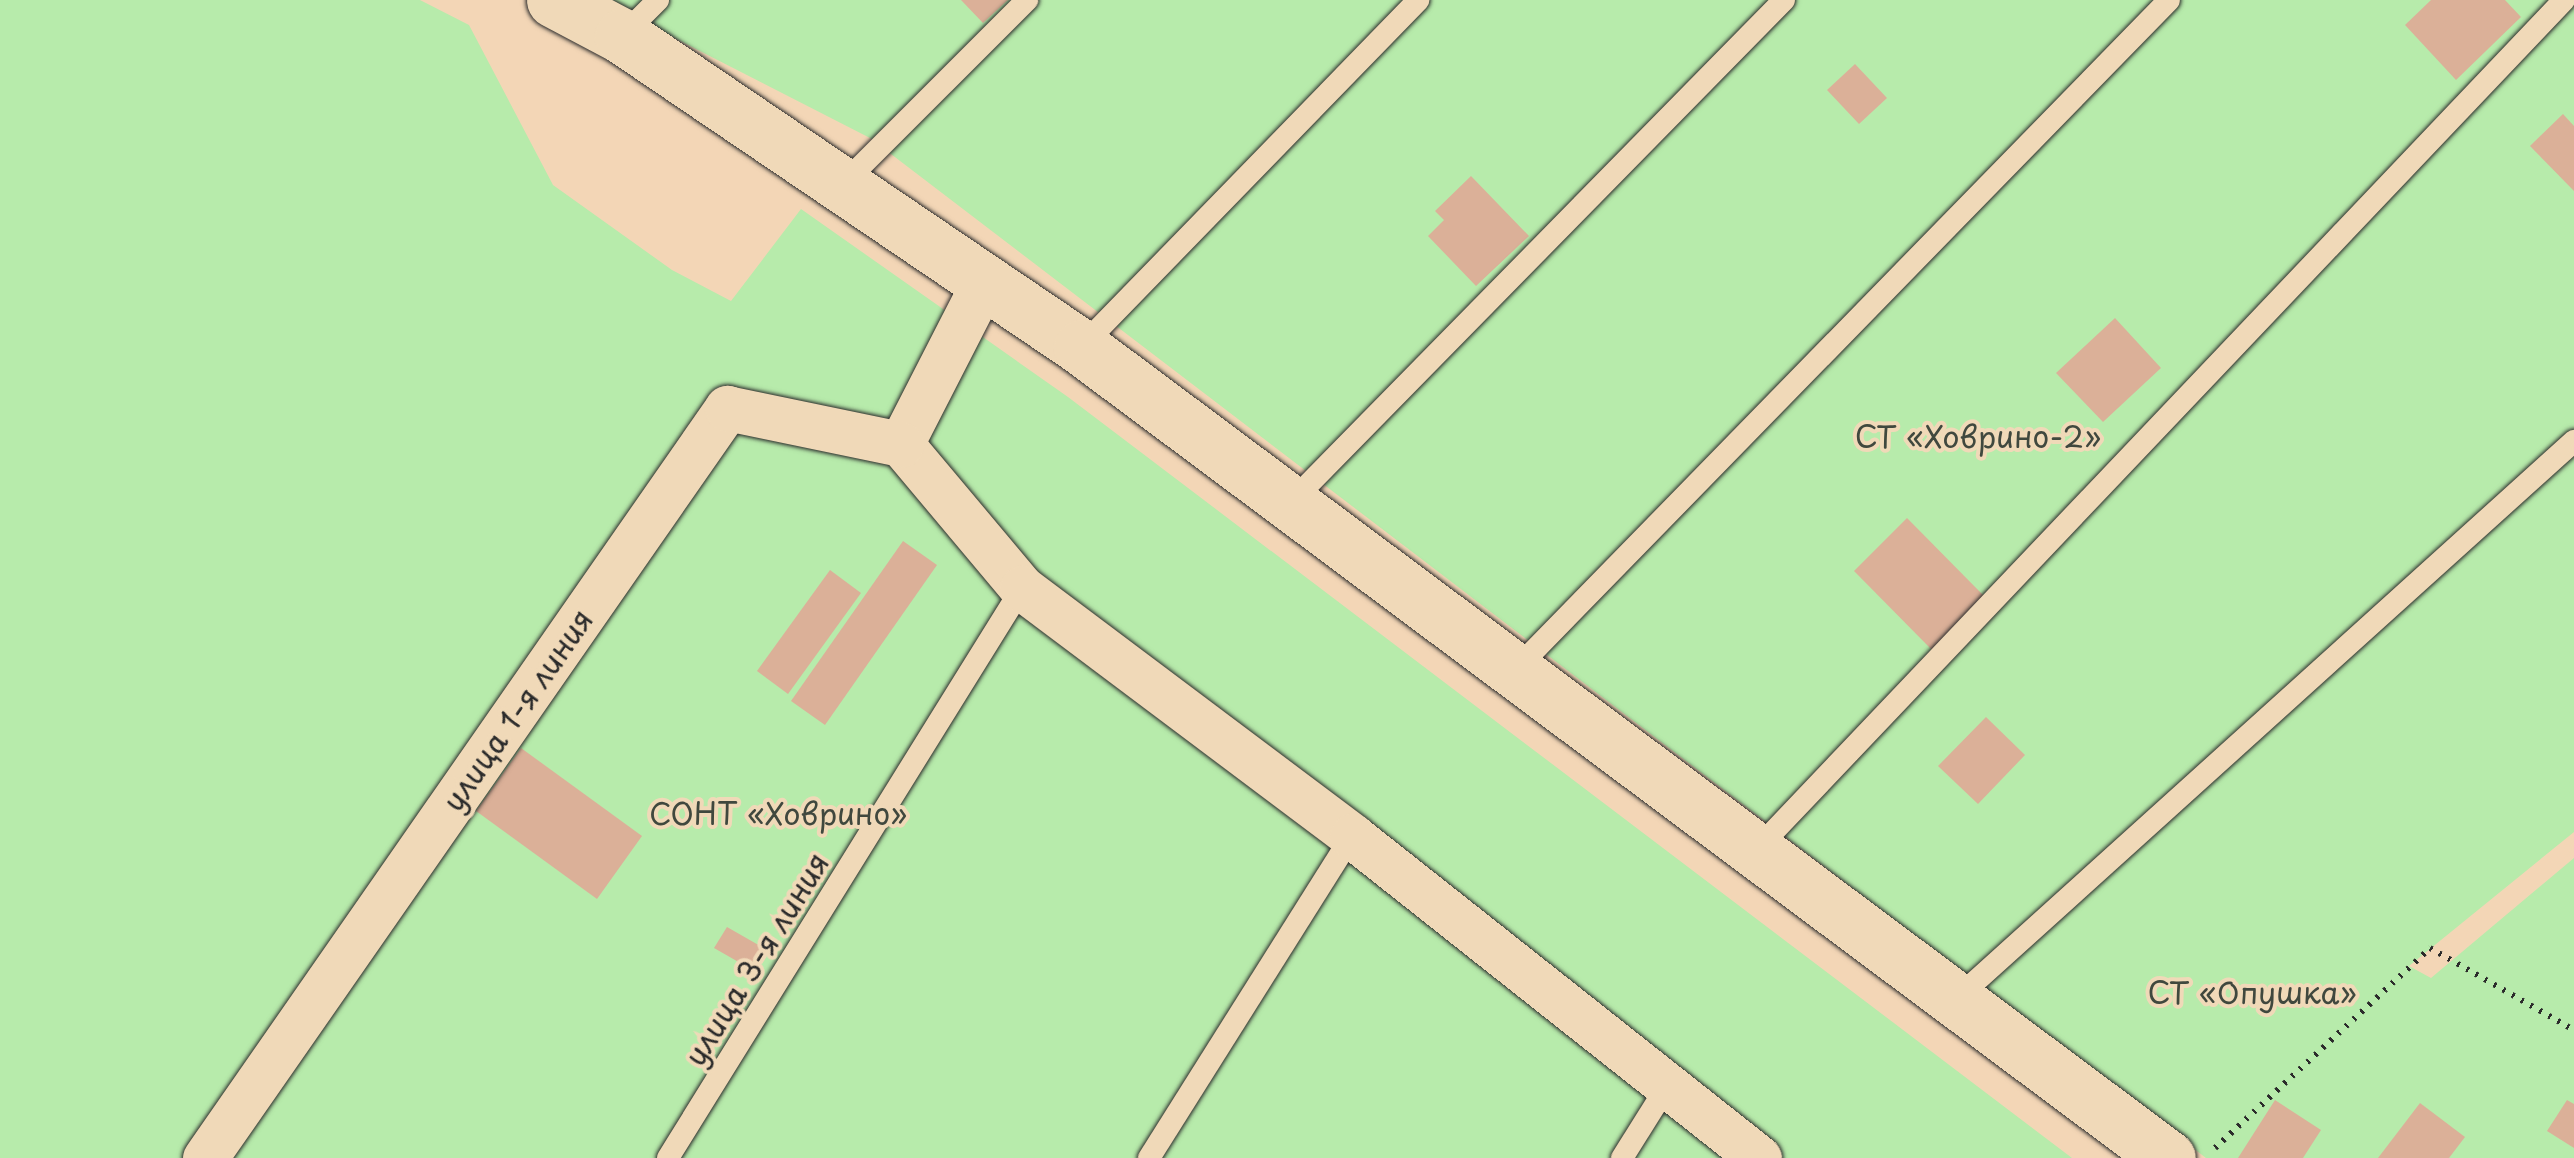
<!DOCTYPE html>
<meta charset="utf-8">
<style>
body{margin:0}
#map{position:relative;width:2574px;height:1158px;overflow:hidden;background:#f3d6b6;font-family:"Playpen Sans",sans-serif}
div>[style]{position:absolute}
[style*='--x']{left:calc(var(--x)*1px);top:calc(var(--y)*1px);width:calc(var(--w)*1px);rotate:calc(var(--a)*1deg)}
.green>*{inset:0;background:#b7ebab}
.building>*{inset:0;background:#dbb098}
.path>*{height:6px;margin-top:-3px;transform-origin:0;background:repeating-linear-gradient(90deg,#2b2b2b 0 2.5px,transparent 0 10.5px)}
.roads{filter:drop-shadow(0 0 2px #2b2b2b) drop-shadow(0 0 2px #2b2b2b)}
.service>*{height:22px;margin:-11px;padding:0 11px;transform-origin:11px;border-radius:11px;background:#f0d9b8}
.minor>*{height:45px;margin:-22.5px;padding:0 22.5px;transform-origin:22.5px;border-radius:22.5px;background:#f0d9b8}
.tertiary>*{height:55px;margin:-27.5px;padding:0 27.5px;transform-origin:27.5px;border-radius:27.5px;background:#f0d9b8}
span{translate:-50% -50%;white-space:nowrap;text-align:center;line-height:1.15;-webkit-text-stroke:8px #f0d9b8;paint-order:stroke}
.park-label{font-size:30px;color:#40483e}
.street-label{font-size:30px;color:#2b2b2b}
</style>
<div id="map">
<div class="green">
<div style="clip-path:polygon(0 0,420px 0,469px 25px,553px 185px,672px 270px,731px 301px,801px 209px,1068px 397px,2072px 1158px,0 1158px)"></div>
<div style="clip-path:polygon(600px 0,2574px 0,2574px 832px,2409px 966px,2431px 978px,2574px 858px,2574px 1158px,2206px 1158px,870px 138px)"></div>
</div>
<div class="building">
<div style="clip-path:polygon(961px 0,1008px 0,983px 23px)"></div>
<div style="clip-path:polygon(2431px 0,2505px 0,2521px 17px,2456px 80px,2405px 25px)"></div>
<div style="clip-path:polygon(1855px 64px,1887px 98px,1859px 124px,1827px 90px)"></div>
<div style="clip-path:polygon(2563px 114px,2574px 126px,2574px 191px,2530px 146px)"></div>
<div style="clip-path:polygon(1471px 176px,1529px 236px,1476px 286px,1428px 236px,1444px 220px,1435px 211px)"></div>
<div style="clip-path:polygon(2115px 318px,2161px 368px,2103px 422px,2056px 373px)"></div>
<div style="clip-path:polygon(1907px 518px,1985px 597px,1932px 650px,1854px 571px)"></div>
<div style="clip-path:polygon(903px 541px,937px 565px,825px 725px,791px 701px)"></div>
<div style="clip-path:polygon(830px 570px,861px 593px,788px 694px,757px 671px)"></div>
<div style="clip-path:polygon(1986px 717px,2025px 755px,1978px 804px,1938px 766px)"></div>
<div style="clip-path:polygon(521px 748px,642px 836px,597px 899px,476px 811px)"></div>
<div style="clip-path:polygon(727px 927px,762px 947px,749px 968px,714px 948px)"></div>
<div style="clip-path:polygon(2275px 1100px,2321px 1130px,2303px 1158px,2238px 1158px)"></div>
<div style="clip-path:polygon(2567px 1100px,2574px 1104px,2574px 1148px,2547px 1131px)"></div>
<div style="clip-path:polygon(2420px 1103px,2465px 1137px,2449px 1158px,2378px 1158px)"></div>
</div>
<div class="path">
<div style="--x:2215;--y:1148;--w:294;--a:-42.9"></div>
<div style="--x:2430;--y:948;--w:166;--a:29.7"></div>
</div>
<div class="roads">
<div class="service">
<div style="--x:622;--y:36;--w:51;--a:-45"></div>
<div style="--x:842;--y:185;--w:262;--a:-45"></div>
<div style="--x:1081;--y:347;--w:484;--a:-45.8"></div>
<div style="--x:1290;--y:503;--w:705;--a:-45.52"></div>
<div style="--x:1515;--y:670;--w:936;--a:-45.69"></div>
<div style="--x:1756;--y:850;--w:1173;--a:-46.45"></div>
<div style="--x:1956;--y:999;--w:833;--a:-42.08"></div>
<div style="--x:668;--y:1158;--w:671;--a:-58.16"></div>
<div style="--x:1149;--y:1158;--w:381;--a:-57.8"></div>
<div style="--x:1622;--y:1158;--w:89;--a:-57.9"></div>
</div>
<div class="minor">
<div style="--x:901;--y:444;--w:188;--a:50"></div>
<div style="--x:1022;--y:588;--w:413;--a:36.9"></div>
<div style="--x:1352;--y:836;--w:519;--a:38.35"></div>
<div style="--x:901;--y:444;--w:182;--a:-62.9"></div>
<div style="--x:205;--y:1158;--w:914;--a:-55.16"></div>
<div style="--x:727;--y:408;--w:178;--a:11.7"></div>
</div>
<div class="tertiary">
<div style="--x:554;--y:0;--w:77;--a:27.9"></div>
<div style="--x:622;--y:36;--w:554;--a:34.12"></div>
<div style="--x:1081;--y:347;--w:1356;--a:36.73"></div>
</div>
</div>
<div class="park-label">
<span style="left:1978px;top:436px">СТ «Ховрино-2»</span>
<span style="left:778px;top:813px">СОНТ «Ховрино»</span>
<span style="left:2252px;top:992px">СТ «Опушка»</span>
</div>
<div class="street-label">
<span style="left:517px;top:710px;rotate:-55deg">улица 1-я линия</span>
<span style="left:756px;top:959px;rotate:-58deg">улица 3-я линия</span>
</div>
</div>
